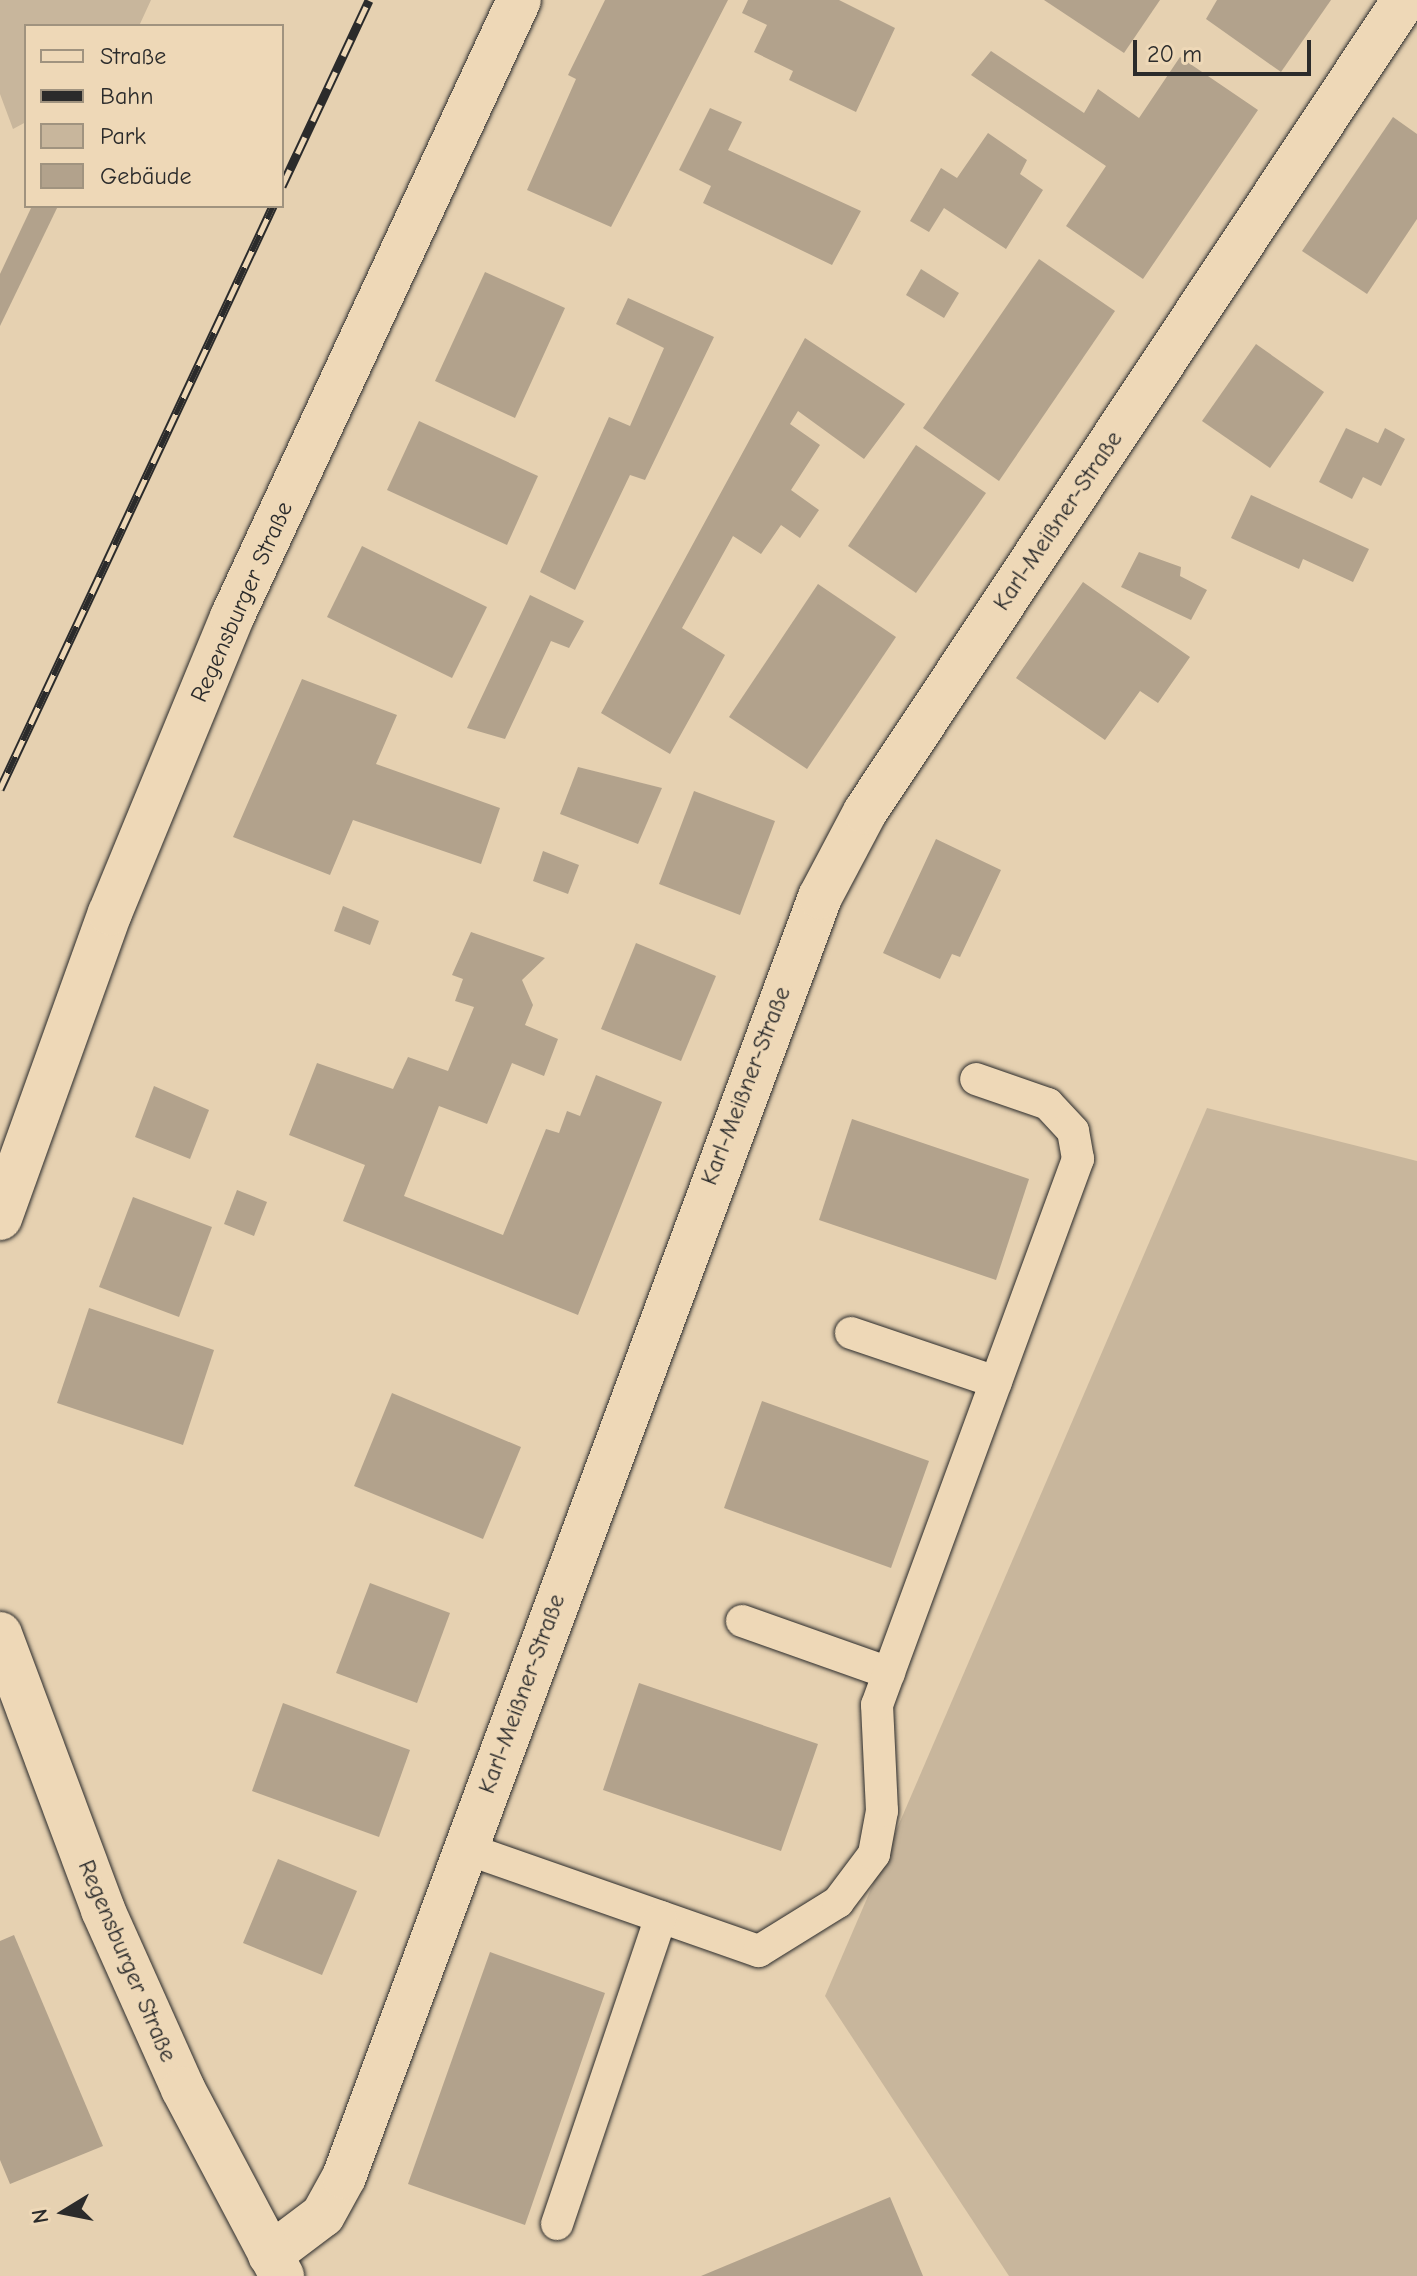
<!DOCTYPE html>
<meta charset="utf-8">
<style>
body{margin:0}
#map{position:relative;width:1417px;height:2276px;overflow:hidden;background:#e6d1b1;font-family:"Comic Neue",sans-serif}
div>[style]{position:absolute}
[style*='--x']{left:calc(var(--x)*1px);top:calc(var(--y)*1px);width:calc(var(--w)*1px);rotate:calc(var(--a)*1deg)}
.green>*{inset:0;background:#c8b69c}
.building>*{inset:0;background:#b2a28c}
.roads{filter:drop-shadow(0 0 2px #2b2b2b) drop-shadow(0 0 2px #2b2b2b)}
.lane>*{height:32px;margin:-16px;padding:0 16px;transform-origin:16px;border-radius:16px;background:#eed8b7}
.street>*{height:44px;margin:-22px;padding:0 22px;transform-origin:22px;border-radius:22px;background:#eed8b7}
.secondary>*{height:44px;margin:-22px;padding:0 22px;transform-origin:22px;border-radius:22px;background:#eed8b7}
.rail>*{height:9px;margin-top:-4.5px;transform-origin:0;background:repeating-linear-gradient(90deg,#eed8b7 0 18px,#2b2b2b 0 36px);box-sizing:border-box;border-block:2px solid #2b2b2b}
span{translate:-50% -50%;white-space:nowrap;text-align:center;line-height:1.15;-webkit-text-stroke:8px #eed8b7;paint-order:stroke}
.street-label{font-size:24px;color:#2b2b2b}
.legend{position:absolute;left:24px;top:24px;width:260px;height:184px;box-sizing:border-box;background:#eed8b7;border:2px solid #a0937f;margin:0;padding:10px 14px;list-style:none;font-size:24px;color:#2b2b2b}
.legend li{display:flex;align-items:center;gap:16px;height:40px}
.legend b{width:40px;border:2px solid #a0937f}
.north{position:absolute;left:24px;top:2172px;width:80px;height:80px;-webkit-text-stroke:6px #eed8b7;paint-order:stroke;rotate:260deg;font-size:22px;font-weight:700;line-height:32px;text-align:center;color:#2b2b2b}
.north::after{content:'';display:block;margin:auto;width:28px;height:36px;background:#2b2b2b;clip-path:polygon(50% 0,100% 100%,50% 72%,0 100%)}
.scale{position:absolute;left:1133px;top:40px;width:178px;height:36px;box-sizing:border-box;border:4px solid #2b2b2b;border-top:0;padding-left:10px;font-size:24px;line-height:28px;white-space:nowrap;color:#2b2b2b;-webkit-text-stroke:6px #eed8b7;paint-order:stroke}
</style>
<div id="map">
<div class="green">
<div style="clip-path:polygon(0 0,151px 0,139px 26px,26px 26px,26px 122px,13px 129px,0 94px)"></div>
<div style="clip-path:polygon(1207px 1108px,1417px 1161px,1417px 2276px,1009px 2276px,825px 1996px)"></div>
</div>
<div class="building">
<div style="clip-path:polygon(605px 0,728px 0,611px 227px,527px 190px,576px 79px,568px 75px)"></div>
<div style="clip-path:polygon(748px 0,839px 0,895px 28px,856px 112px,789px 80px,793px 71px,754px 52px,767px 25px,742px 13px)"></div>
<div style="clip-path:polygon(1044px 0,1160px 0,1124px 53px)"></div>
<div style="clip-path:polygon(1217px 0,1331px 0,1281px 72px,1206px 19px)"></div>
<div style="clip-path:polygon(991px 51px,1084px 113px,1098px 89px,1139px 118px,1180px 57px,1258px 110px,1143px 279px,1066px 226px,1106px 166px,971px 75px)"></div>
<div style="clip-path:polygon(710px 108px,742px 122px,728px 150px,861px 211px,832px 265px,703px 203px,711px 186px,679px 170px)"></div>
<div style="clip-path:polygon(1393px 117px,1417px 134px,1417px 219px,1367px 294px,1302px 251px)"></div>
<div style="clip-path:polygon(988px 133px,1027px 160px,1020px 174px,1043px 190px,1006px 249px,944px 208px,929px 232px,910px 221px,941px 168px,957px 178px)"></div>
<div style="clip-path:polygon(32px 206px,58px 206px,0 326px,0 274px)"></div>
<div style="clip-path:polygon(1039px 259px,1115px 311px,999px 481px,923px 428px)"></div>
<div style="clip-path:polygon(921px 269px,959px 293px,944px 318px,906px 295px)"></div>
<div style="clip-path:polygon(485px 272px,565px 308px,515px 418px,435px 381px)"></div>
<div style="clip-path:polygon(628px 298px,714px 337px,645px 480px,630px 475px,575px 590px,540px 572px,609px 417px,630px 426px,664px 348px,616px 324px)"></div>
<div style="clip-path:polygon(805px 338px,905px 404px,864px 459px,798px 411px,790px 424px,820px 445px,791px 490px,819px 510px,800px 538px,781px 525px,761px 554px,733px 536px,682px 628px,725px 655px,670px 754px,601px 713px)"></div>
<div style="clip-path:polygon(1256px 344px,1324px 392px,1270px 468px,1202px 421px)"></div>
<div style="clip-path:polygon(419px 421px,538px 476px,507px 545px,387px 490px)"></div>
<div style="clip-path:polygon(1346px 428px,1378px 443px,1385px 428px,1405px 439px,1381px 486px,1363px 477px,1352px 499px,1319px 482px)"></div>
<div style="clip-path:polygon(916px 445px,986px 493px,916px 593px,848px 546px)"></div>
<div style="clip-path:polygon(1251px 495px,1369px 549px,1353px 582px,1303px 559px,1299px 569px,1231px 538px)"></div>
<div style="clip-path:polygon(362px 546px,487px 607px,452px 678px,327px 617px)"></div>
<div style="clip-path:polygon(1139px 552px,1181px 567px,1180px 576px,1207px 590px,1191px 620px,1121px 587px)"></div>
<div style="clip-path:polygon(1083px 582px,1190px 657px,1158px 703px,1140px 691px,1105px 740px,1016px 678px)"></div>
<div style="clip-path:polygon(818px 584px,896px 637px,807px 769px,729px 717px)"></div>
<div style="clip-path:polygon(530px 595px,584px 621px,569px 648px,551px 641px,505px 739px,467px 728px)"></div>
<div style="clip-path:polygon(302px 679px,397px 715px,376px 764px,500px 808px,481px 864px,353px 820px,330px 875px,233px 837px)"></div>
<div style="clip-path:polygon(578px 767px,662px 788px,638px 844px,560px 814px)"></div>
<div style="clip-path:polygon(694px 791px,775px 821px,740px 915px,659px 884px)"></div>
<div style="clip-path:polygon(936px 839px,1001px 870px,960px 957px,952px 954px,940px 979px,883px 953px)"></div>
<div style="clip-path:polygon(543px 851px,579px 865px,568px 894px,533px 881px)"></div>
<div style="clip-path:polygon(343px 906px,379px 921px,370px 945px,334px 931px)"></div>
<div style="clip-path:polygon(471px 932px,545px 958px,522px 980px,533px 1005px,525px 1025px,558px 1039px,544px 1076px,512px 1063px,487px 1124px,439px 1106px,404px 1196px,503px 1235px,546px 1129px,559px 1133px,567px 1111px,580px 1116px,596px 1075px,662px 1102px,578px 1315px,343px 1221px,365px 1165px,289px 1135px,317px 1063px,393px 1089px,408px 1057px,448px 1071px,474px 1007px,455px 1001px,463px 979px,452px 975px)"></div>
<div style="clip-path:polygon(636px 943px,716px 976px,681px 1061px,601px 1029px)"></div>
<div style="clip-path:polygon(154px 1086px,209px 1110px,190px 1159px,135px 1137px)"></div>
<div style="clip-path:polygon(852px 1119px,1029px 1179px,996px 1280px,819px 1220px)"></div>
<div style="clip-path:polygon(237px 1190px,267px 1202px,254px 1236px,224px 1224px)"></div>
<div style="clip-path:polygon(133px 1197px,212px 1227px,179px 1317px,99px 1287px)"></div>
<div style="clip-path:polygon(89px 1308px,214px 1350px,183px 1445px,57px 1403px)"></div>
<div style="clip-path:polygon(392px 1393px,521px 1447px,483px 1539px,354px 1486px)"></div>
<div style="clip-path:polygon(762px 1401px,929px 1461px,891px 1568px,724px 1508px)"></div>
<div style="clip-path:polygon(370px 1583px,450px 1613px,417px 1703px,336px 1673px)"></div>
<div style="clip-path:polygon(639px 1683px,818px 1744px,781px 1851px,603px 1790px)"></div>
<div style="clip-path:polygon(283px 1703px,410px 1750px,379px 1837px,252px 1791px)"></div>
<div style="clip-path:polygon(278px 1859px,357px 1891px,322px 1975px,243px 1943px)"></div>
<div style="clip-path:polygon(14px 1935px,103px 2146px,10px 2184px,0 2160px,0 1941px)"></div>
<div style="clip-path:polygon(490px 1952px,605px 1993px,525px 2225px,408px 2184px)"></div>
<div style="clip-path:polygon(890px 2197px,923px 2276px,701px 2276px)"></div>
</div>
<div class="roads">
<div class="lane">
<div style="--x:851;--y:1333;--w:153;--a:18.7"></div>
<div style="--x:742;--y:1621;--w:156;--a:19.5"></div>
<div style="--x:467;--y:1849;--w:309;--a:19.3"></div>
<div style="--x:759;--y:1951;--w:93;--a:-31.8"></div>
<div style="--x:838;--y:1902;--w:60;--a:-53.1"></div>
<div style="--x:874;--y:1854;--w:44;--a:-79.5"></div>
<div style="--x:882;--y:1811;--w:106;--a:-92.7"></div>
<div style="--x:877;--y:1705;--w:582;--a:-69.79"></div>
<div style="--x:1078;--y:1159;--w:28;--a:-100"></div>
<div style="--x:1073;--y:1131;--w:37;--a:-133"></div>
<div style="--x:1048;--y:1104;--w:76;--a:-160.9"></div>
<div style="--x:557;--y:2224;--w:324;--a:-71.3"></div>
</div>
<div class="street">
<div style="--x:270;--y:2255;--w:66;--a:-37"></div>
<div style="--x:323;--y:2215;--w:43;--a:-61.1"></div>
<div style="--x:344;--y:2177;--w:1366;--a:-69.6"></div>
<div style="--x:820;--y:897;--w:96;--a:-62.1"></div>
<div style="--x:865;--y:812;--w:975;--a:-56.42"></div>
</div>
<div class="secondary">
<div style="--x:0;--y:1218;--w:324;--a:-70.2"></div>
<div style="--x:110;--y:913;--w:320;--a:-67.6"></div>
<div style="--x:232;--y:617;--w:680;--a:-65.05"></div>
<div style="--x:0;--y:1634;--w:295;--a:69.5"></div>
<div style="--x:103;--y:1910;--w:196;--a:65.9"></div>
<div style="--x:183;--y:2089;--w:212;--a:62.1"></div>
</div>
</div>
<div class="rail">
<div style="--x:282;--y:186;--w:205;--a:-64.9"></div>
<div style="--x:0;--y:789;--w:644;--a:-64.91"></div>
</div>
<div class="street-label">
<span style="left:1058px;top:521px;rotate:-56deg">Karl-Meißner-Straße</span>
<span style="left:242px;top:602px;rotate:-66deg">Regensburger Straße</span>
<span style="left:746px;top:1086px;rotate:-69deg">Karl-Meißner-Straße</span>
<span style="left:522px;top:1694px;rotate:-70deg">Karl-Meißner-Straße</span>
<span style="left:127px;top:1961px;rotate:67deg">Regensburger Straße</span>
</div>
<ul class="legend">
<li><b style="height:10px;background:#eed8b7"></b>Straße</li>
<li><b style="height:10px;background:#2b2b2b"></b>Bahn</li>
<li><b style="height:22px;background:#c8b69c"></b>Park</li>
<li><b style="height:22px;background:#b2a28c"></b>Gebäude</li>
</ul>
<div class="north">N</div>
<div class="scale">20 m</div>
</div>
